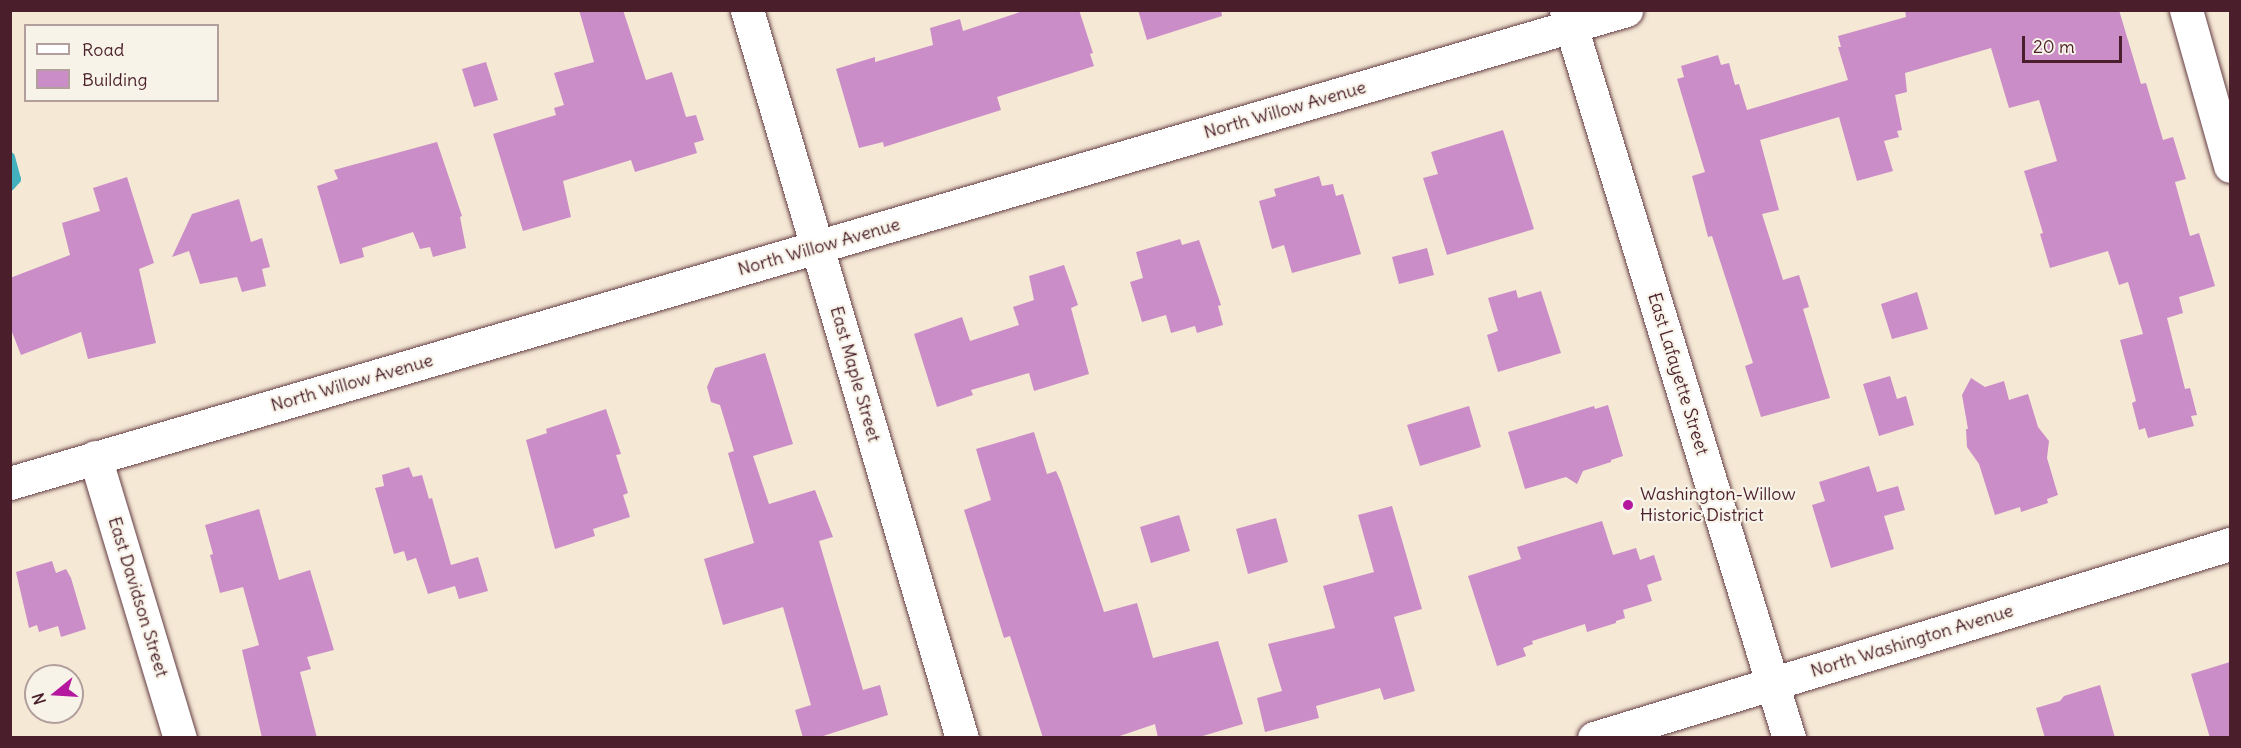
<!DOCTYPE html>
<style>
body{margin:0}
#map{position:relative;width:2241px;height:748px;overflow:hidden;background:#f5e8d5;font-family:Delius,sans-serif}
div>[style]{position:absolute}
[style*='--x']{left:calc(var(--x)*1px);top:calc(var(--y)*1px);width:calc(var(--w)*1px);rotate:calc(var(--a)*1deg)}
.stream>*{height:10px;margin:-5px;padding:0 5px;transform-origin:5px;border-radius:5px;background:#42b0bf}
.building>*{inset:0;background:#cb8dc7}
.roads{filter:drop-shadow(0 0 2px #643d44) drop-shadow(0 0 2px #643d44)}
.street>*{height:33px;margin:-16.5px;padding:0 16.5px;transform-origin:16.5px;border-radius:16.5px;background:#fff}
.secondary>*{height:33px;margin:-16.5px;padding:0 16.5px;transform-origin:16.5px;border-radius:16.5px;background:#fff}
.dots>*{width:16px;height:16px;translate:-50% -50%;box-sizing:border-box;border:3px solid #f7f3e8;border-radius:50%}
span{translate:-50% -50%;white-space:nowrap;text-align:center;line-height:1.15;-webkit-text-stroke:4.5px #f7f3e8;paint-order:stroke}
.street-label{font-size:18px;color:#4a1f2b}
.poi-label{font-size:18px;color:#4a1f2b}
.left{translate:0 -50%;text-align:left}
.frame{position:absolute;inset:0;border:12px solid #4a1f2b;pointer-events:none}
.legend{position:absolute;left:24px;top:24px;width:195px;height:78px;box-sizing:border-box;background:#f7f3e8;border:2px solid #b29e9c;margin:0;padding:8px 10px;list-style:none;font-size:18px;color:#4a1f2b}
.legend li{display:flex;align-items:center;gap:12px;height:30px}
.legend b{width:30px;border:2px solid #b29e9c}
.north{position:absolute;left:24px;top:664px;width:60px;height:60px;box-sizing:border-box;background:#f7f3e8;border:2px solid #b29e9c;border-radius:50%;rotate:252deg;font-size:16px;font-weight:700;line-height:24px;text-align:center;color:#4a1f2b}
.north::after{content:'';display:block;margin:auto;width:21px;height:27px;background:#b5179e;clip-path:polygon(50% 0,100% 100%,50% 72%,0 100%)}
.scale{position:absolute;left:2022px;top:36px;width:100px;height:27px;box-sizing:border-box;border:3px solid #4a1f2b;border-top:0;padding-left:8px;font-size:18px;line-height:21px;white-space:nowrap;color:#4a1f2b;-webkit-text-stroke:4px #f7f3e8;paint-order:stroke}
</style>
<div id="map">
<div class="stream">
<div style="--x:10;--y:157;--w:23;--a:75"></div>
<div style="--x:16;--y:179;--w:9;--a:131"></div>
</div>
<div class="building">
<div style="clip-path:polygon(579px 10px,623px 10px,646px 80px,672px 72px,686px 117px,696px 115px,704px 140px,694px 143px,697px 153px,635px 172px,631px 160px,563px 181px,571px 217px,523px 231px,493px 134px,556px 115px,554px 108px,564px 105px,554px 73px,594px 62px)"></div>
<div style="clip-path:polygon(1026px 10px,1079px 10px,1093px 53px,1090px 54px,1094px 66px,997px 97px,1001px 110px,884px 147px,883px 142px,859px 148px,836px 69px,875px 57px,875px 62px,933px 45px,930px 28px,960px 19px,963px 31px)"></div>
<div style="clip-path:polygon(1138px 10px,1221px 10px,1222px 16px,1147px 40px)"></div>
<div style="clip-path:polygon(1905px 10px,2119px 10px,2141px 84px,2146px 83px,2163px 140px,2173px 137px,2186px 179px,2175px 182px,2190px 236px,2199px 233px,2215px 286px,2179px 297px,2183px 313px,2167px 318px,2185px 389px,2190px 388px,2197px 415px,2191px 416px,2194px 426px,2148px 438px,2145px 428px,2139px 430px,2132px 403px,2136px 401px,2120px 340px,2143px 334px,2128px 282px,2119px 285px,2108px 251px,2050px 268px,2040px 234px,2043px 233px,2024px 171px,2057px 161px,2039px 100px,2009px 108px,1991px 48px,1905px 73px,1907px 92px,1895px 95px,1902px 130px,1897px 131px,1899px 137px,1884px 141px,1893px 171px,1857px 181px,1839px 117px,1760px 140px,1779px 210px,1762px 214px,1783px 280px,1799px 275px,1809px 307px,1803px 309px,1830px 398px,1761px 417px,1745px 366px,1753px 363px,1712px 236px,1708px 237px,1692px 176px,1705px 172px,1677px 79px,1684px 77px,1681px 66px,1718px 55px,1721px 65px,1729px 63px,1735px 85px,1739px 84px,1747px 110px,1848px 80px,1838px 47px,1841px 47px,1838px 36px,1906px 17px)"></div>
<div style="clip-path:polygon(486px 62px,498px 100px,474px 107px,462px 69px)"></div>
<div style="clip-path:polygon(1503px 130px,1534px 229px,1447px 255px,1423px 178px,1438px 174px,1431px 152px)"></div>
<div style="clip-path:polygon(437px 142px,462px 216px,460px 217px,466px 248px,433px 257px,430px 247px,420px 249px,413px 232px,362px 248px,364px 257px,340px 264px,317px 186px,338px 179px,334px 170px)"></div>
<div style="clip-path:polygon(1319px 176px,1322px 186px,1333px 184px,1336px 196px,1343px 194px,1361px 254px,1292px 273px,1284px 245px,1272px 249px,1259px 201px,1276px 196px,1274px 189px)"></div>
<div style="clip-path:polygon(127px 177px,154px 263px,139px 269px,156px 343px,88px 359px,81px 332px,21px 355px,10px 327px,10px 278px,70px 255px,62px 223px,100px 211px,93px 188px)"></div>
<div style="clip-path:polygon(239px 199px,251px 242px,262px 238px,270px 267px,262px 269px,266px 286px,242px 292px,237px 277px,200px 284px,189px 251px,172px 257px,192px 214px)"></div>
<div style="clip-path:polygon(1180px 239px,1182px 245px,1199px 240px,1221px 305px,1218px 306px,1223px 325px,1197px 333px,1195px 326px,1171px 333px,1166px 315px,1142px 322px,1130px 282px,1143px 278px,1136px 252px)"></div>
<div style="clip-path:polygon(1427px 248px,1434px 275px,1399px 284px,1392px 257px)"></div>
<div style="clip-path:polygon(1064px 265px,1078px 305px,1071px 308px,1089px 374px,1034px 391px,1029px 373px,971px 390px,973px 395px,937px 407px,914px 334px,962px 317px,970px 341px,1019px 325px,1013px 307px,1034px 300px,1029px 276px)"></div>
<div style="clip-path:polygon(1516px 290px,1518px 298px,1541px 291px,1561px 353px,1498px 372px,1487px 335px,1498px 331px,1488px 298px)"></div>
<div style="clip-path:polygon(1917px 292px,1928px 329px,1892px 339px,1881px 304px)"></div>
<div style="clip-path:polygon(765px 353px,793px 444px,753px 456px,769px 504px,815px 490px,833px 537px,819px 541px,863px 690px,880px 685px,888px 715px,817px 738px,803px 738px,795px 710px,811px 705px,783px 607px,723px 625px,704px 559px,754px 543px,728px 453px,734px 451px,720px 405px,711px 402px,707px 387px,715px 368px)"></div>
<div style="clip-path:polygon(1890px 376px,1897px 399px,1906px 396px,1914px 425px,1879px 436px,1863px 384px)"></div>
<div style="clip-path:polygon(1971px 378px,1985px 387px,2004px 381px,2009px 400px,2028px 394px,2038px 427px,2049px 441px,2047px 458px,2058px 495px,2047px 499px,2048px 503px,2021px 512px,2020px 507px,1995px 515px,1979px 464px,1967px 447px,1966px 429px,1968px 429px,1962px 395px)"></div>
<div style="clip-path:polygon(1608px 405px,1623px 456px,1611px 460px,1611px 462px,1583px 471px,1577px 484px,1566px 477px,1525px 489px,1508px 432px,1594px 406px,1595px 409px)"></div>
<div style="clip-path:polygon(1469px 406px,1481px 447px,1420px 466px,1407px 425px)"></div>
<div style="clip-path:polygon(606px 409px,621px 454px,616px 455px,628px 493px,623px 495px,630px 517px,593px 529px,595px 536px,555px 549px,526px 440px,547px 433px,546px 429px)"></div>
<div style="clip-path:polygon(1034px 432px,1047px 474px,1056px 471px,1061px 482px,1104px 612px,1137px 603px,1153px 658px,1218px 641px,1243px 724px,1196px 738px,1158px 738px,1155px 724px,1114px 738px,1043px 738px,1010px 636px,1004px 638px,964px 510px,991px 500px,976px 449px)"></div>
<div style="clip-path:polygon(1869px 466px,1877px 492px,1898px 486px,1905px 510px,1884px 516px,1894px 549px,1831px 568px,1812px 505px,1825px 501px,1819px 482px)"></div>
<div style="clip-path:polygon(409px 467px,413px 477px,422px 475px,429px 499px,432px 498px,451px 565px,478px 557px,488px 591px,459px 599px,455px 586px,428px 594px,416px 558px,407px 561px,404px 551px,394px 554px,375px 488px,384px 486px,382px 475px)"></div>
<div style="clip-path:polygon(1392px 506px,1422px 609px,1394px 617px,1415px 691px,1384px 700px,1380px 688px,1316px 706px,1319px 718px,1265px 732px,1257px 698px,1282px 691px,1268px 644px,1335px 628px,1323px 586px,1374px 572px,1358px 515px)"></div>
<div style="clip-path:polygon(259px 509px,279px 580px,310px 570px,334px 650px,307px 657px,311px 669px,300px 672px,317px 738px,262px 738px,242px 650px,259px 645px,243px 587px,220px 593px,210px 555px,213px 554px,205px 525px)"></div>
<div style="clip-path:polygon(1179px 515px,1190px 551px,1151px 563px,1140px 527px)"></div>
<div style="clip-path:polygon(1276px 518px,1288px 562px,1248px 574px,1236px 529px)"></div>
<div style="clip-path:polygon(1602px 521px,1613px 555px,1636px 548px,1640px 560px,1654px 555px,1662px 580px,1647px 585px,1652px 601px,1623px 610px,1625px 618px,1616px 621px,1616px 623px,1587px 632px,1585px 624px,1532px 641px,1533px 644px,1523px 648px,1526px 656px,1497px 666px,1468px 576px,1521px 559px,1517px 547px)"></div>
<div style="clip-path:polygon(52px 561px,56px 573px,66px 569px,71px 578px,86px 629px,61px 637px,58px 626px,39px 632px,37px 625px,29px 628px,16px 572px)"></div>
<div style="clip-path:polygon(2230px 662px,2230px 738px,2210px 738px,2191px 674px)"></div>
<div style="clip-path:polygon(2100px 685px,2115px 738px,2045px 738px,2036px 708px,2060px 701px,2064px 696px)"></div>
</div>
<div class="roads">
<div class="street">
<div style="--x:747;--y:10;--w:759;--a:73.55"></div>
<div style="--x:2186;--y:10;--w:162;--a:74.2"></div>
<div style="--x:95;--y:457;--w:294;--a:73.2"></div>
<div style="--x:10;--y:483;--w:1684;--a:-16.31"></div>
<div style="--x:1594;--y:738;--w:665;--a:-16.96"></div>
</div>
<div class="secondary">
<div style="--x:1566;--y:10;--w:761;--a:72.97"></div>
</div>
</div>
<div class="dots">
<div style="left:1628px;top:505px;background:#b5179e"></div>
</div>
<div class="street-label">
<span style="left:1285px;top:110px;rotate:-16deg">North Willow Avenue</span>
<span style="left:819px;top:247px;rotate:-16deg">North Willow Avenue</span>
<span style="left:855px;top:374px;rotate:74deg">East Maple Street</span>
<span style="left:1678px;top:374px;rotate:73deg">East Lafayette Street</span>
<span style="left:352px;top:383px;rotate:-16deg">North Willow Avenue</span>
<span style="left:138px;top:597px;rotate:73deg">East Davidson Street</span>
<span style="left:1912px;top:641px;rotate:-17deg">North Washington Avenue</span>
</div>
<div class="poi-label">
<span class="left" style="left:1640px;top:505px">Washington-Willow<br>Historic District</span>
</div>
<div class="frame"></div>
<ul class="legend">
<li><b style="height:8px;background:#fff"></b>Road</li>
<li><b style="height:16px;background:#cb8dc7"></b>Building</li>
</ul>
<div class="north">N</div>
<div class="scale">20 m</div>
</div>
